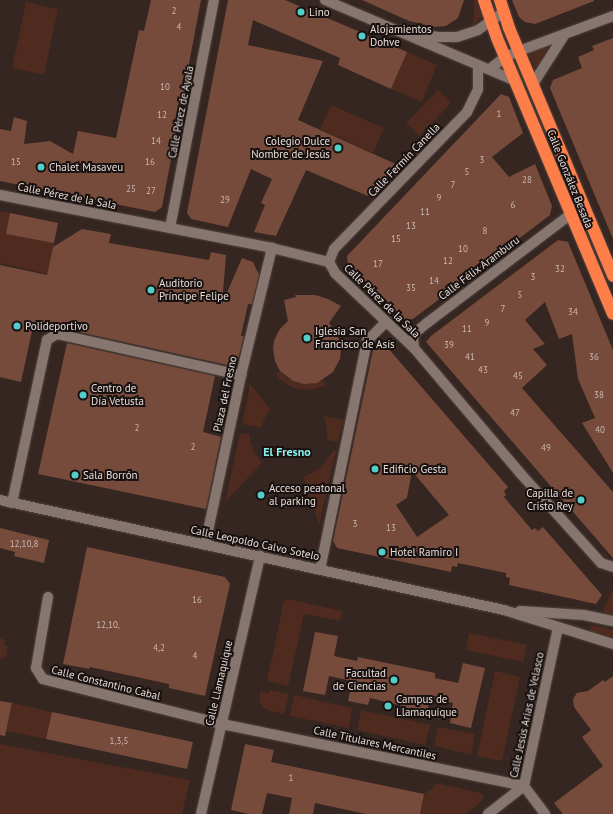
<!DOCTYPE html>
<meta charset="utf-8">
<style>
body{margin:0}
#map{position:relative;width:613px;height:814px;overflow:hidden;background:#352621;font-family:"PT Sans",sans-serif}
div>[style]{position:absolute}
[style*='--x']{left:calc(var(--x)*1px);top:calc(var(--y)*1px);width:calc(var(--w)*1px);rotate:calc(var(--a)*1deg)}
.green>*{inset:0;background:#4e2b1e}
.building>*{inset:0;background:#764b3b}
.roads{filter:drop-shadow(0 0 1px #514540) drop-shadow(0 0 1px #514540)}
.street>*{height:10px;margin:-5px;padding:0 5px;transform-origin:5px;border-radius:5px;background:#87756f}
.secondary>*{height:10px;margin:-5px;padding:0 5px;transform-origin:5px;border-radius:5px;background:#87756f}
.highway>*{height:12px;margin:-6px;padding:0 6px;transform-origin:6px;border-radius:6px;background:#fe7e4a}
.dots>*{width:11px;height:11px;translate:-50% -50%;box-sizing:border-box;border:2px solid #18110f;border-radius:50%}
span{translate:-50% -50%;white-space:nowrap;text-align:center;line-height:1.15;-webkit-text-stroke:4px #18110f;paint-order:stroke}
.number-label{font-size:9px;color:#cbb8b2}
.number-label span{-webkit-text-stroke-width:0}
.poi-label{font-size:11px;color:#e7ddd9}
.left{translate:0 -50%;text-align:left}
.right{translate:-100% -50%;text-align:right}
.street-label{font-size:11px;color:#e7ddd9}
.neighbourhood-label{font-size:12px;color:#86f2ed;font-weight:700}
</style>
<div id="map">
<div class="green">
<div style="clip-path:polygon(474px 0,476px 0,482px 17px,472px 26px,474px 17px)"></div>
<div style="clip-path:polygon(26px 2px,58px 9px,44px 75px,12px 68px)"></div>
<div style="clip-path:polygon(546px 46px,548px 49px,537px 67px,535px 67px,528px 53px)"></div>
<div style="clip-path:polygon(407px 52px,437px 65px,422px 102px,391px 89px)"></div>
<div style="clip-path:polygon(438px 90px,451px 103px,420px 136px,406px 123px)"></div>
<div style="clip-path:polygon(331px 105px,384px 128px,373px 153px,320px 129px)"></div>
<div style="clip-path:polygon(0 211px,10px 213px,54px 243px,47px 274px,0 263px)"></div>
<div style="clip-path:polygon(280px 371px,287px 378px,296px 382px,308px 384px,323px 380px,325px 386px,309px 390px,293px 388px,283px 382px,275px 374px)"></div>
<div style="clip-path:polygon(249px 383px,271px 410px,266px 415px,261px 428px,242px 424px,249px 391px)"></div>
<div style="clip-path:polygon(324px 416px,343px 420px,338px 442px,327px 440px,327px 427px)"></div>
<div style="clip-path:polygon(240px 434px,249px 434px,253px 450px,262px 463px,225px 502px)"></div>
<div style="clip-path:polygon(334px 450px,336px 451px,319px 525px,304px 477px,321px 468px)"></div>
<div style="clip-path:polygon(613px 591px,613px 615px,603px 612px,611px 592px)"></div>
<div style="clip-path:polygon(288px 599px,342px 611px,340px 621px,304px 614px,288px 686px,267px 681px,284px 601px)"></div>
<div style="clip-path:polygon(591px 625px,613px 630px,613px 637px,590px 631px)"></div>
<div style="clip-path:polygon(469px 633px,527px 645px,523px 662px,466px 650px)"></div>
<div style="clip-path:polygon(0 638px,5px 640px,4px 645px,8px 646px,6px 657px,2px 657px,0 662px)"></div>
<div style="clip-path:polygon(495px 671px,520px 677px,502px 761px,477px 756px)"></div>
<div style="clip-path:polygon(270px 690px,289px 694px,284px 714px,270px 711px,268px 709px,263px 708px,259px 700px,260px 691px,269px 693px)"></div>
<div style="clip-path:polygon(294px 695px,352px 708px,349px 728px,290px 716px)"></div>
<div style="clip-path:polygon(12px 703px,52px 712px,46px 739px,6px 731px)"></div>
<div style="clip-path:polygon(361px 710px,430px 725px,425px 745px,357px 730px)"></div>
<div style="clip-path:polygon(438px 727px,475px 734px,471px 755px,434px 746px)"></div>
<div style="clip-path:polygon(0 744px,190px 780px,182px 814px,0 814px)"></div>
<div style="clip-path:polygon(436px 783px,481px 793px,484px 797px,479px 804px,465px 814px,420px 814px,424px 794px,434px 787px)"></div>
</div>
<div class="building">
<div style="clip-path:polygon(151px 0,201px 0,162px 207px,155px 212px,0 181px,0 129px,11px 131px,14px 117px,27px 121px,24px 144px,50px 141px,73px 154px,78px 131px,116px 138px,139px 30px,144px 31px)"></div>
<div style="clip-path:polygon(228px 0,285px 0,407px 52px,391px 89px,338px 65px,340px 58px,253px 20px,248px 45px,323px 61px,298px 120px,398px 165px,368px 196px,306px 170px,276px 236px,254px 232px,265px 205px,261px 203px,272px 179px,251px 169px,228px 227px,191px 219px,187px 213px)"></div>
<div style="clip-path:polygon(362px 0,464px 0,458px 18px,446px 26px,434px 27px,409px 21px)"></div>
<div style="clip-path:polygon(512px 0,594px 0,594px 1px,535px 24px,525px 22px,519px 17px)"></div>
<div style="clip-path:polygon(613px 38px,613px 239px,550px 88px,553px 80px,582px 68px,578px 57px,594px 50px,592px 46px)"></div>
<div style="clip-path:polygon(501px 94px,509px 97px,523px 133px,492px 157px,509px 177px,535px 164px,552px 206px,550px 215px,413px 319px,406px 320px,348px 265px,347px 256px)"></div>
<div style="clip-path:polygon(10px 213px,58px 223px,54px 243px,6px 234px)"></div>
<div style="clip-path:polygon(82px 229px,111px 234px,109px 243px,209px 260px,211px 252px,226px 255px,222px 304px,242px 258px,253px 262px,259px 275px,252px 304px,248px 304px,241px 336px,244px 336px,236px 367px,34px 322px,21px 382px,0 377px,0 265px,47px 275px,53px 247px)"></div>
<div style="clip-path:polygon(558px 240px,568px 242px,613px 350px,613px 473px,582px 423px,595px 418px,578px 379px,572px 334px,559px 339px,545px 302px,525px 320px,545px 344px,533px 349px,547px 365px,522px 388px,613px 492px,613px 558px,426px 342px,431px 336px)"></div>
<div style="clip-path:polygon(295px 295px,315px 295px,328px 299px,341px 306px,329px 323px,339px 339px,341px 350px,340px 359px,333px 372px,317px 383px,304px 384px,293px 381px,280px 371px,275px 361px,273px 349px,274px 341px,279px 330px,288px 321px,284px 300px,296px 297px)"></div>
<div style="clip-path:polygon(67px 343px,215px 376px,203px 432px,221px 437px,206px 509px,38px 474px)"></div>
<div style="clip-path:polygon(evenodd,387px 347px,508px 487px,504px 491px,506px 495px,504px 497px,532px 530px,535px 528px,538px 531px,543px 527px,602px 595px,596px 604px,509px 585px,510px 578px,506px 577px,506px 573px,458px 563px,457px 567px,452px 566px,451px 572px,337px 548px,333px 541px,373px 350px,387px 347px,412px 471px,449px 515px,417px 537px,396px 505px,407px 498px,412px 471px)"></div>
<div style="clip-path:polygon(0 528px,49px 540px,44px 563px,14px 556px,15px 552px,0 548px)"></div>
<div style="clip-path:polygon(87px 547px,225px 577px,230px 584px,205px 696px,169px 688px,169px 684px,90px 667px,89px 669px,63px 664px)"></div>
<div style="clip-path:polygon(315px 632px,338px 636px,334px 656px,357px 661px,358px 657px,435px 673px,435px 678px,458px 683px,463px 663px,485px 668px,471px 728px,450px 723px,453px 703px,430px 698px,426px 717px,406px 713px,407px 707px,370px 698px,368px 705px,348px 701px,352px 681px,329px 676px,325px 695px,303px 691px)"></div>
<div style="clip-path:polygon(613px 676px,613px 814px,563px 814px,554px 803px,603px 766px,582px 737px,591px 730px,574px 707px,573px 699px,577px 693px,588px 691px,603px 680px,605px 682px)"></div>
<div style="clip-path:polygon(0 701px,12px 703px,5px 736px,0 735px)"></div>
<div style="clip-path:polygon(52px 712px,193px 742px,187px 769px,46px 739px)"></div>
<div style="clip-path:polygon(245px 744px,274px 750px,271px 762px,424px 794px,420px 814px,366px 814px,315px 803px,313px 814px,289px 814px,292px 798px,267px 793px,262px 814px,249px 814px,231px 810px)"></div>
</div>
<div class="roads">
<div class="street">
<div style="--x:325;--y:0;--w:207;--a:23"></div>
<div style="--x:414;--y:34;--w:23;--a:7"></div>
<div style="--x:437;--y:37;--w:20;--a:0"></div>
<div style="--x:457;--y:37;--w:22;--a:-18"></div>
<div style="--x:478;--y:30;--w:32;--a:-35"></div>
<div style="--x:490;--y:69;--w:19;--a:-39"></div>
<div style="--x:505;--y:57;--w:15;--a:-23"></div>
<div style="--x:519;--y:51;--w:100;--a:-20.4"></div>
<div style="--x:533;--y:84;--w:59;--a:-57.4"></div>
<div style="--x:0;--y:195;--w:277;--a:11"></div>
<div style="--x:272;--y:248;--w:59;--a:13.8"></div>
<div style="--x:329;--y:262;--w:13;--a:61"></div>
<div style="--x:335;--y:273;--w:109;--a:43.5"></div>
<div style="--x:414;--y:348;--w:164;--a:49.7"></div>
<div style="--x:520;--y:473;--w:121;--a:48"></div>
<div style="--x:601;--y:563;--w:13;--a:18"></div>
<div style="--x:170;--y:228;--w:232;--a:-79.1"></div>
<div style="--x:329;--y:262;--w:14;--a:-69"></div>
<div style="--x:334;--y:249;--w:191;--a:-45.8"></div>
<div style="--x:467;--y:112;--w:25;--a:-64"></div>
<div style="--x:478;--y:89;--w:24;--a:-90"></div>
<div style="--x:414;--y:348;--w:9;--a:-96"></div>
<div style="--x:413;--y:339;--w:6;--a:-72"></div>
<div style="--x:415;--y:333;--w:16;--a:-40"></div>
<div style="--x:427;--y:323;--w:181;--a:-37.1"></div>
<div style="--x:12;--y:503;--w:167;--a:-77.9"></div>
<div style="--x:47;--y:340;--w:12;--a:-31"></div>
<div style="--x:57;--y:334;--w:189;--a:12.6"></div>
<div style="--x:205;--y:545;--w:174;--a:-78"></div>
<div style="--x:241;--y:375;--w:131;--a:-76.3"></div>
<div style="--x:320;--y:570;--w:234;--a:-78.4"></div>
<div style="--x:367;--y:341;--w:25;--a:-45"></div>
<div style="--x:48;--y:597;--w:72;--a:99.6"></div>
<div style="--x:36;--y:668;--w:13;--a:58"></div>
<div style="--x:43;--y:679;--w:185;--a:14.1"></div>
<div style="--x:222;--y:724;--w:308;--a:11.6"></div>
<div style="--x:524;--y:786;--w:35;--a:53"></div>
<div style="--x:201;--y:814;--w:265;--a:-77.1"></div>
<div style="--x:488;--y:814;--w:46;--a:-37.9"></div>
<div style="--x:524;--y:786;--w:162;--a:-77.9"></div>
</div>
<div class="secondary">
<div style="--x:0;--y:500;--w:516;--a:12.31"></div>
<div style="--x:504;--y:610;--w:114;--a:17.3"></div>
<div style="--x:520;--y:611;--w:64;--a:3.6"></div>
<div style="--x:584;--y:615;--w:30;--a:12"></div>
</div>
<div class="highway">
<div style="--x:484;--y:0;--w:40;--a:71.1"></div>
<div style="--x:497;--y:38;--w:299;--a:67.2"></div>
<div style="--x:500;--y:0;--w:29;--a:72"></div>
<div style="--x:509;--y:28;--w:269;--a:67.2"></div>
</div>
</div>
<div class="dots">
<div style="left:301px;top:12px;background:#53cdc9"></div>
<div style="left:362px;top:36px;background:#53cdc9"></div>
<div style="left:338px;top:148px;background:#53cdc9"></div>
<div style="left:41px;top:167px;background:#53cdc9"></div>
<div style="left:151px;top:290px;background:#53cdc9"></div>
<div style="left:17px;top:326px;background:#53cdc9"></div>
<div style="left:307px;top:338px;background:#53cdc9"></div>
<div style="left:83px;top:395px;background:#53cdc9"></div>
<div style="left:375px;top:469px;background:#53cdc9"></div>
<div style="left:75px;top:475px;background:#53cdc9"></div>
<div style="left:261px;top:495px;background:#53cdc9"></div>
<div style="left:581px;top:500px;background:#53cdc9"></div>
<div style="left:382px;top:552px;background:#53cdc9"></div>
<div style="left:394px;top:680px;background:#53cdc9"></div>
<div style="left:388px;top:706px;background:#53cdc9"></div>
</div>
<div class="number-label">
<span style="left:174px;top:11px">2</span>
<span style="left:179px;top:27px">4</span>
<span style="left:165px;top:87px">10</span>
<span style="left:499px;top:114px">1</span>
<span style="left:162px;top:115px">12</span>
<span style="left:156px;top:141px">14</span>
<span style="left:482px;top:160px">3</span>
<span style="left:16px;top:162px">15</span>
<span style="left:150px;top:162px">16</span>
<span style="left:467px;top:172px">5</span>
<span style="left:527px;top:180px">28</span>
<span style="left:453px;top:185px">7</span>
<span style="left:131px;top:189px">25</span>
<span style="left:151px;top:191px">27</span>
<span style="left:439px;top:198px">9</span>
<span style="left:225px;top:200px">29</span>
<span style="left:513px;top:205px">6</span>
<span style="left:425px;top:212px">11</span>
<span style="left:411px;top:226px">13</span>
<span style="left:485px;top:231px">8</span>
<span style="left:396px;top:239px">15</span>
<span style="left:463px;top:249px">10</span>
<span style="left:448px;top:261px">12</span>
<span style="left:378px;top:264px">17</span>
<span style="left:560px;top:269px">32</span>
<span style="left:533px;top:277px">3</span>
<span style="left:434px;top:281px">14</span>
<span style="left:411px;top:288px">35</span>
<span style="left:520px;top:295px">5</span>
<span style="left:503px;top:309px">7</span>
<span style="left:573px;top:312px">34</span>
<span style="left:487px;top:323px">9</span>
<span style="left:467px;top:329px">11</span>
<span style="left:449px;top:345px">39</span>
<span style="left:470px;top:357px">41</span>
<span style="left:594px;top:357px">36</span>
<span style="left:483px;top:370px">43</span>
<span style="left:518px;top:376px">45</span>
<span style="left:599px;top:395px">38</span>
<span style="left:515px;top:413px">47</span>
<span style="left:137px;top:428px">2</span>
<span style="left:600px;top:430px">40</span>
<span style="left:193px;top:447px">2</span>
<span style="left:546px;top:448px">49</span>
<span style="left:355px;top:524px">3</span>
<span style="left:391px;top:528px">13</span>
<span style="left:24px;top:544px">12,10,8</span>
<span style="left:197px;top:600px">16</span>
<span style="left:108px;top:625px">12,10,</span>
<span style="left:159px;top:648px">4,2</span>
<span style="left:195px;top:656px">4</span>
<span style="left:119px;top:741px">1,3,5</span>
<span style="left:291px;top:778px">1</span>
</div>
<div class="poi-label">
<span class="left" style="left:309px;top:12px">Lino</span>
<span class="left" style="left:370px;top:36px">Alojamientos<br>Dohve</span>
<span class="right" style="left:330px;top:148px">Colegio Dulce<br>Nombre de Jesús</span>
<span class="left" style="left:49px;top:167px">Chalet Masaveu</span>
<span class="left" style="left:159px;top:290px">Auditorio<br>Príncipe Felipe</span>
<span class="left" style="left:25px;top:326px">Polideportivo</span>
<span class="left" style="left:315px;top:338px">Iglesia San<br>Francisco de Asís</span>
<span class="left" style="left:91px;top:395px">Centro de<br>Día Vetusta</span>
<span class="left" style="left:383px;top:469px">Edificio Gesta</span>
<span class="left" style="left:83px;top:475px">Sala Borrón</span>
<span class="left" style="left:269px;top:495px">Acceso peatonal<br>al parking</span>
<span class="right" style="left:573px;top:500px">Capilla de<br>Cristo Rey</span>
<span class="left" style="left:390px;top:552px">Hotel Ramiro I</span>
<span class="right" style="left:386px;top:680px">Facultad<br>de Ciencias</span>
<span class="left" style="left:396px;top:706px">Campus de<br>Llamaquique</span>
</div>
<div class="street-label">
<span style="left:181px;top:112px;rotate:-79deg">Calle Pérez de Ayala</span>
<span style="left:404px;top:160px;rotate:-46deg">Calle Fermín Canella</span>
<span style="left:570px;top:179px;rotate:68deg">Calle González Besada</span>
<span style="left:67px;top:196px;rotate:11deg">Calle Pérez de la Sala</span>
<span style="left:479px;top:268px;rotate:-37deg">Calle Félix Aramburu</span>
<span style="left:382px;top:301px;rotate:44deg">Calle Pérez de la Sala</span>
<span style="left:225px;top:394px;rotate:-78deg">Plaza del Fresno</span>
<span style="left:255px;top:543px;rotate:12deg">Calle Leopoldo Calvo Sotelo</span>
<span style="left:106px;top:683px;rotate:14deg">Calle Constantino Cabal</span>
<span style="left:219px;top:683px;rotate:-77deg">Calle Llamaquique</span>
<span style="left:527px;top:715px;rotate:-78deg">Calle Jesús Arias de Velasco</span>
<span style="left:375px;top:743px;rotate:12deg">Calle Titulares Mercantiles</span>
</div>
<div class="neighbourhood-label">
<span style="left:287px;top:452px">El Fresno</span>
</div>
</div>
